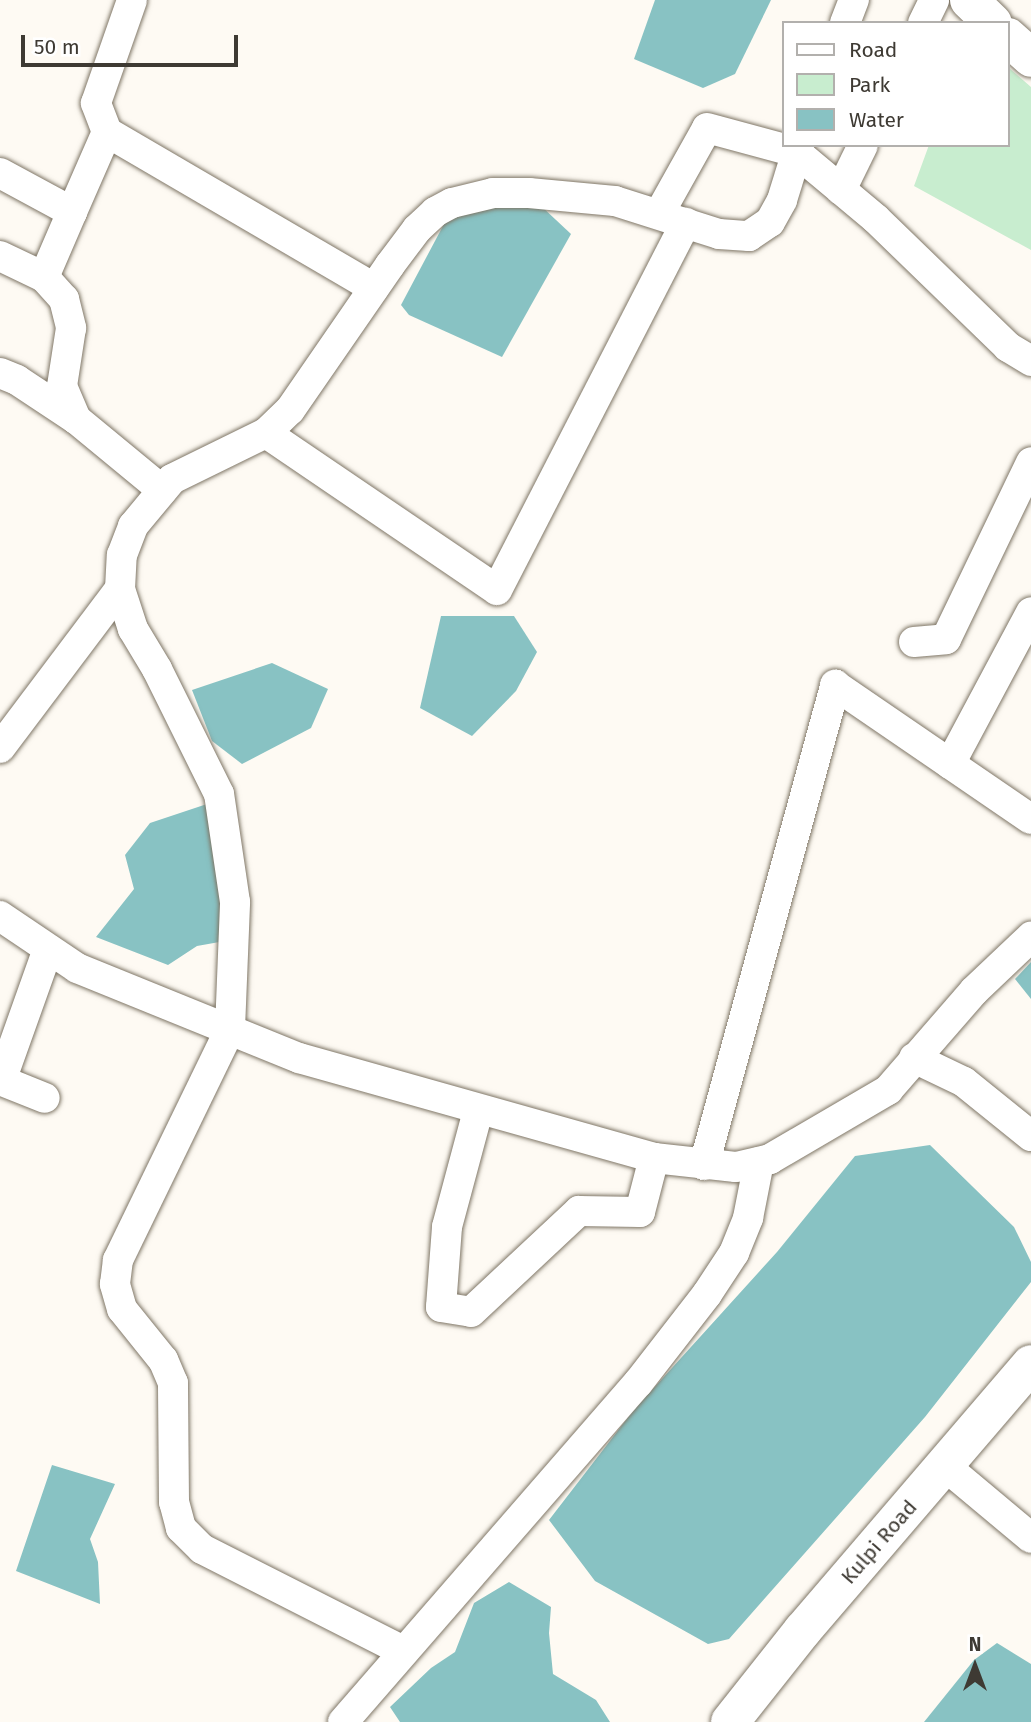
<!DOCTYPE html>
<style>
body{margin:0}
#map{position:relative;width:1031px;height:1722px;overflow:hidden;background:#fefaf3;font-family:"Fira Sans",sans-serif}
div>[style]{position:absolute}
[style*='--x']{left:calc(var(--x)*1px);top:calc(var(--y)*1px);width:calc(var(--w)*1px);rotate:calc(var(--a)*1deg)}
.green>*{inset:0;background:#c8edcf}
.water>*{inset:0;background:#88c2c3}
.roads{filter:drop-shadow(0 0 2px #7f7666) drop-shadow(0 0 2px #7f7666)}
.minor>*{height:30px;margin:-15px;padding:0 15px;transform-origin:15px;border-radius:15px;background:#fff}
.major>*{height:38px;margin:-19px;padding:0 19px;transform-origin:19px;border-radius:19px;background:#fff}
span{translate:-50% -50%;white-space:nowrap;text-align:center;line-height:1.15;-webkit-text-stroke:5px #fff;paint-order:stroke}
.street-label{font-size:21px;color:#3e3a33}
.legend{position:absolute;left:782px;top:21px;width:228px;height:126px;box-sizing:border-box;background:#fff;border:2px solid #b2b0ad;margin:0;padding:9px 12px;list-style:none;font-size:21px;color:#3e3a33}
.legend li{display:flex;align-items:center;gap:14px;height:35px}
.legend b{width:35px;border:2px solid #b2b0ad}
.north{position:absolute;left:940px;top:1631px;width:70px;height:70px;-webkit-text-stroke:5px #fff;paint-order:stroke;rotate:0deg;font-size:19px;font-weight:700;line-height:28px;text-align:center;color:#3e3a33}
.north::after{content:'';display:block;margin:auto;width:24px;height:32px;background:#3e3a33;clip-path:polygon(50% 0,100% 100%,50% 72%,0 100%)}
.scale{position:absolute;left:21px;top:35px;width:217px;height:32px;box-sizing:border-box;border:4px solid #3e3a33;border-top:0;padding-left:9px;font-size:21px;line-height:24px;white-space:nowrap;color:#3e3a33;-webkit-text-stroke:5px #fff;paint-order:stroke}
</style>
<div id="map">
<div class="green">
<div style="clip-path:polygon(1008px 67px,1031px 87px,1031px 250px,914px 186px,929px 145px,1008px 145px)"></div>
</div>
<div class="water">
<div style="clip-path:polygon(655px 0,771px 0,735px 74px,703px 88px,634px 59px)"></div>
<div style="clip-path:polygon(540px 205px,571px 234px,502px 357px,409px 315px,401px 305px,444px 224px,468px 209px)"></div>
<div style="clip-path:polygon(441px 616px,514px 616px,537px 652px,516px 691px,472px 736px,420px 708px)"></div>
<div style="clip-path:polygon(272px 663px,328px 689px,311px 728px,242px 764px,212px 741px,192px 690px)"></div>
<div style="clip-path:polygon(210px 803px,225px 941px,197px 946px,168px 965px,96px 937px,134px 889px,125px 855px,150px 823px)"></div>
<div style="clip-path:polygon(1031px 962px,1031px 999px,1015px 979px)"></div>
<div style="clip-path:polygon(930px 1145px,1014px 1227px,1031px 1262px,1031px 1282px,925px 1417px,729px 1639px,708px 1644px,595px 1581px,549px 1520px,633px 1411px,777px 1252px,855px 1156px)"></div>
<div style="clip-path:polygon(52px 1465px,115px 1484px,90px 1539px,98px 1562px,100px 1604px,16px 1571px)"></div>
<div style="clip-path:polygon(509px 1582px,551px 1607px,549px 1633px,553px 1674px,596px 1700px,610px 1722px,400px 1722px,390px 1707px,431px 1668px,455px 1652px,474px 1603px)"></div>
<div style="clip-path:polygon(997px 1643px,1031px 1664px,1031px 1722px,924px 1722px,974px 1660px)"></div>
</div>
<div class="roads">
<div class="minor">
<div style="--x:845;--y:23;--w:25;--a:-69"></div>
<div style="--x:923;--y:23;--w:25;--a:-64"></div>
<div style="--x:107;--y:132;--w:309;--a:30.3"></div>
<div style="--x:0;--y:173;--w:82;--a:28.4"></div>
<div style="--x:72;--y:212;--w:71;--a:113.3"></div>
<div style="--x:841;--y:190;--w:50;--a:-63.9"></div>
<div style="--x:72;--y:212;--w:87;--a:-66.4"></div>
<div style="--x:107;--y:132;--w:31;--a:-111"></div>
<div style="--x:96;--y:103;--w:109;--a:-70.7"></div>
<div style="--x:659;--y:214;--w:98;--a:-60.8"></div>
<div style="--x:707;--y:128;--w:92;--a:15.1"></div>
<div style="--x:796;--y:152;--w:104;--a:39.9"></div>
<div style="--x:876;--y:219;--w:184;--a:44.1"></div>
<div style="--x:1008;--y:347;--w:27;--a:31"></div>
<div style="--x:0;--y:256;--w:49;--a:25.5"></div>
<div style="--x:44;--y:277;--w:30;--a:48"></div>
<div style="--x:64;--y:299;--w:30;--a:76"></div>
<div style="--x:71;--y:328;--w:59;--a:98.8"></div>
<div style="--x:62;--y:386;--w:36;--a:67"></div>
<div style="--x:76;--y:419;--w:112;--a:39.5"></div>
<div style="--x:0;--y:373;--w:18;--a:22"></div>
<div style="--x:17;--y:380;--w:71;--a:33.5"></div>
<div style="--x:266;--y:433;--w:279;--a:34.2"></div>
<div style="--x:497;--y:590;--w:413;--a:-62.8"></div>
<div style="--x:914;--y:642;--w:32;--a:-5"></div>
<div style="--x:946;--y:639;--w:196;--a:-64.3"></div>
<div style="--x:0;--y:748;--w:199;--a:-53"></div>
<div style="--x:950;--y:764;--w:172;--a:-61.9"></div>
<div style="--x:0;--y:916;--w:93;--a:34"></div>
<div style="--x:77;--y:968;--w:240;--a:22.1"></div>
<div style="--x:299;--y:1058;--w:369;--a:15.7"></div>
<div style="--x:654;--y:1158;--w:82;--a:6.3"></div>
<div style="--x:736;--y:1167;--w:35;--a:-13"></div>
<div style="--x:770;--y:1159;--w:137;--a:-30.3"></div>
<div style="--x:888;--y:1090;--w:131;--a:-49"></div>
<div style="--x:974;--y:991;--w:79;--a:-43.5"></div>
<div style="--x:914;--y:1058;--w:55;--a:25.6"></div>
<div style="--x:964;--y:1082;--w:86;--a:38.9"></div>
<div style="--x:0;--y:1080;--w:48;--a:21.8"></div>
<div style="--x:1;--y:1081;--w:140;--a:-70.4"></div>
<div style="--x:478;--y:1111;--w:120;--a:105"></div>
<div style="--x:447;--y:1227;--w:80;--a:94.3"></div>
<div style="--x:441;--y:1307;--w:30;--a:9"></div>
<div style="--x:471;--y:1312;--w:148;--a:-43.1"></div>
<div style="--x:579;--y:1211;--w:61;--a:0.9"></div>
<div style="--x:640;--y:1212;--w:56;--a:-75.5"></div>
<div style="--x:704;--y:1165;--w:498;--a:-74.7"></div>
<div style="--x:835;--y:685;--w:237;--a:34.4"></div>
<div style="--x:945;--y:1466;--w:112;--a:39.9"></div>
<div style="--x:403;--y:1651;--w:225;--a:-153.1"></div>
<div style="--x:202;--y:1549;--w:30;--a:-135"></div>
<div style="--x:181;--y:1528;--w:27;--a:-105"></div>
<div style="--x:174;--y:1502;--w:119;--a:-90.5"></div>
<div style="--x:173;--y:1383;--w:25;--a:-113"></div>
<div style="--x:163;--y:1360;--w:65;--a:-128.8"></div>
<div style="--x:122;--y:1309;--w:26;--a:-106"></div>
<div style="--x:115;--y:1284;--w:24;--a:-83"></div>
<div style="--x:118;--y:1260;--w:257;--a:-64.1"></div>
<div style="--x:230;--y:1029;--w:127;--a:-87.7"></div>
<div style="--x:235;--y:902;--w:109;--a:-98.4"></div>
<div style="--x:219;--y:794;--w:140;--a:-116.4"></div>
<div style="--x:157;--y:669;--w:47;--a:-121"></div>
<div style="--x:133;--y:629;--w:42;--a:-108"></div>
<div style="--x:120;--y:589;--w:34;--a:-87"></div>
<div style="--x:122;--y:555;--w:31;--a:-69"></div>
<div style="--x:133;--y:526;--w:61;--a:-50.3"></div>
<div style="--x:172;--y:479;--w:105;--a:-26.1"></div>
<div style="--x:266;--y:433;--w:33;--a:-44"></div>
<div style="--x:290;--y:410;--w:176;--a:-55.4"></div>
<div style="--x:390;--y:265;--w:45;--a:-53.1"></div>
<div style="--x:417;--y:229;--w:25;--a:-43"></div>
<div style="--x:435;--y:212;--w:19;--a:-28"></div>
<div style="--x:452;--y:203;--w:42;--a:-13.7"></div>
<div style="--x:493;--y:193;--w:36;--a:0"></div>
<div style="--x:529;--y:193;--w:86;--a:5.3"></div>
<div style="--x:615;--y:201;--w:109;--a:17.6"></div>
<div style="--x:719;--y:234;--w:30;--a:4"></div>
<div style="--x:749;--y:236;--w:25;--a:-34"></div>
<div style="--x:770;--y:222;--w:25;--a:-61"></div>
<div style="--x:782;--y:200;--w:58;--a:-72.8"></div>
<div style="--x:343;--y:1722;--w:449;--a:-49"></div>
<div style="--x:638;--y:1383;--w:113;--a:-52.2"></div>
<div style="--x:707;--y:1294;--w:49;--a:-56.6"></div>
<div style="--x:734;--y:1253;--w:38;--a:-68"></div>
<div style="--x:748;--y:1218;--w:57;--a:-78.9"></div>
</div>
<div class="major">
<div style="--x:969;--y:0;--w:33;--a:44"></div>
<div style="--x:1008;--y:37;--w:31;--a:42"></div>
<div style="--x:730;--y:1722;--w:117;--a:-51.6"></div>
<div style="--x:803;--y:1630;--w:350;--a:-49.4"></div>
</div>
</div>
<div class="street-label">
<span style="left:879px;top:1542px;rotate:-49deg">Kulpi Road</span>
</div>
<ul class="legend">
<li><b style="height:9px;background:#fff"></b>Road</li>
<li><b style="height:19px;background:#c8edcf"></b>Park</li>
<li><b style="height:19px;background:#88c2c3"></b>Water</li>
</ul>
<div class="north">N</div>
<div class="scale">50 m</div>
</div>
